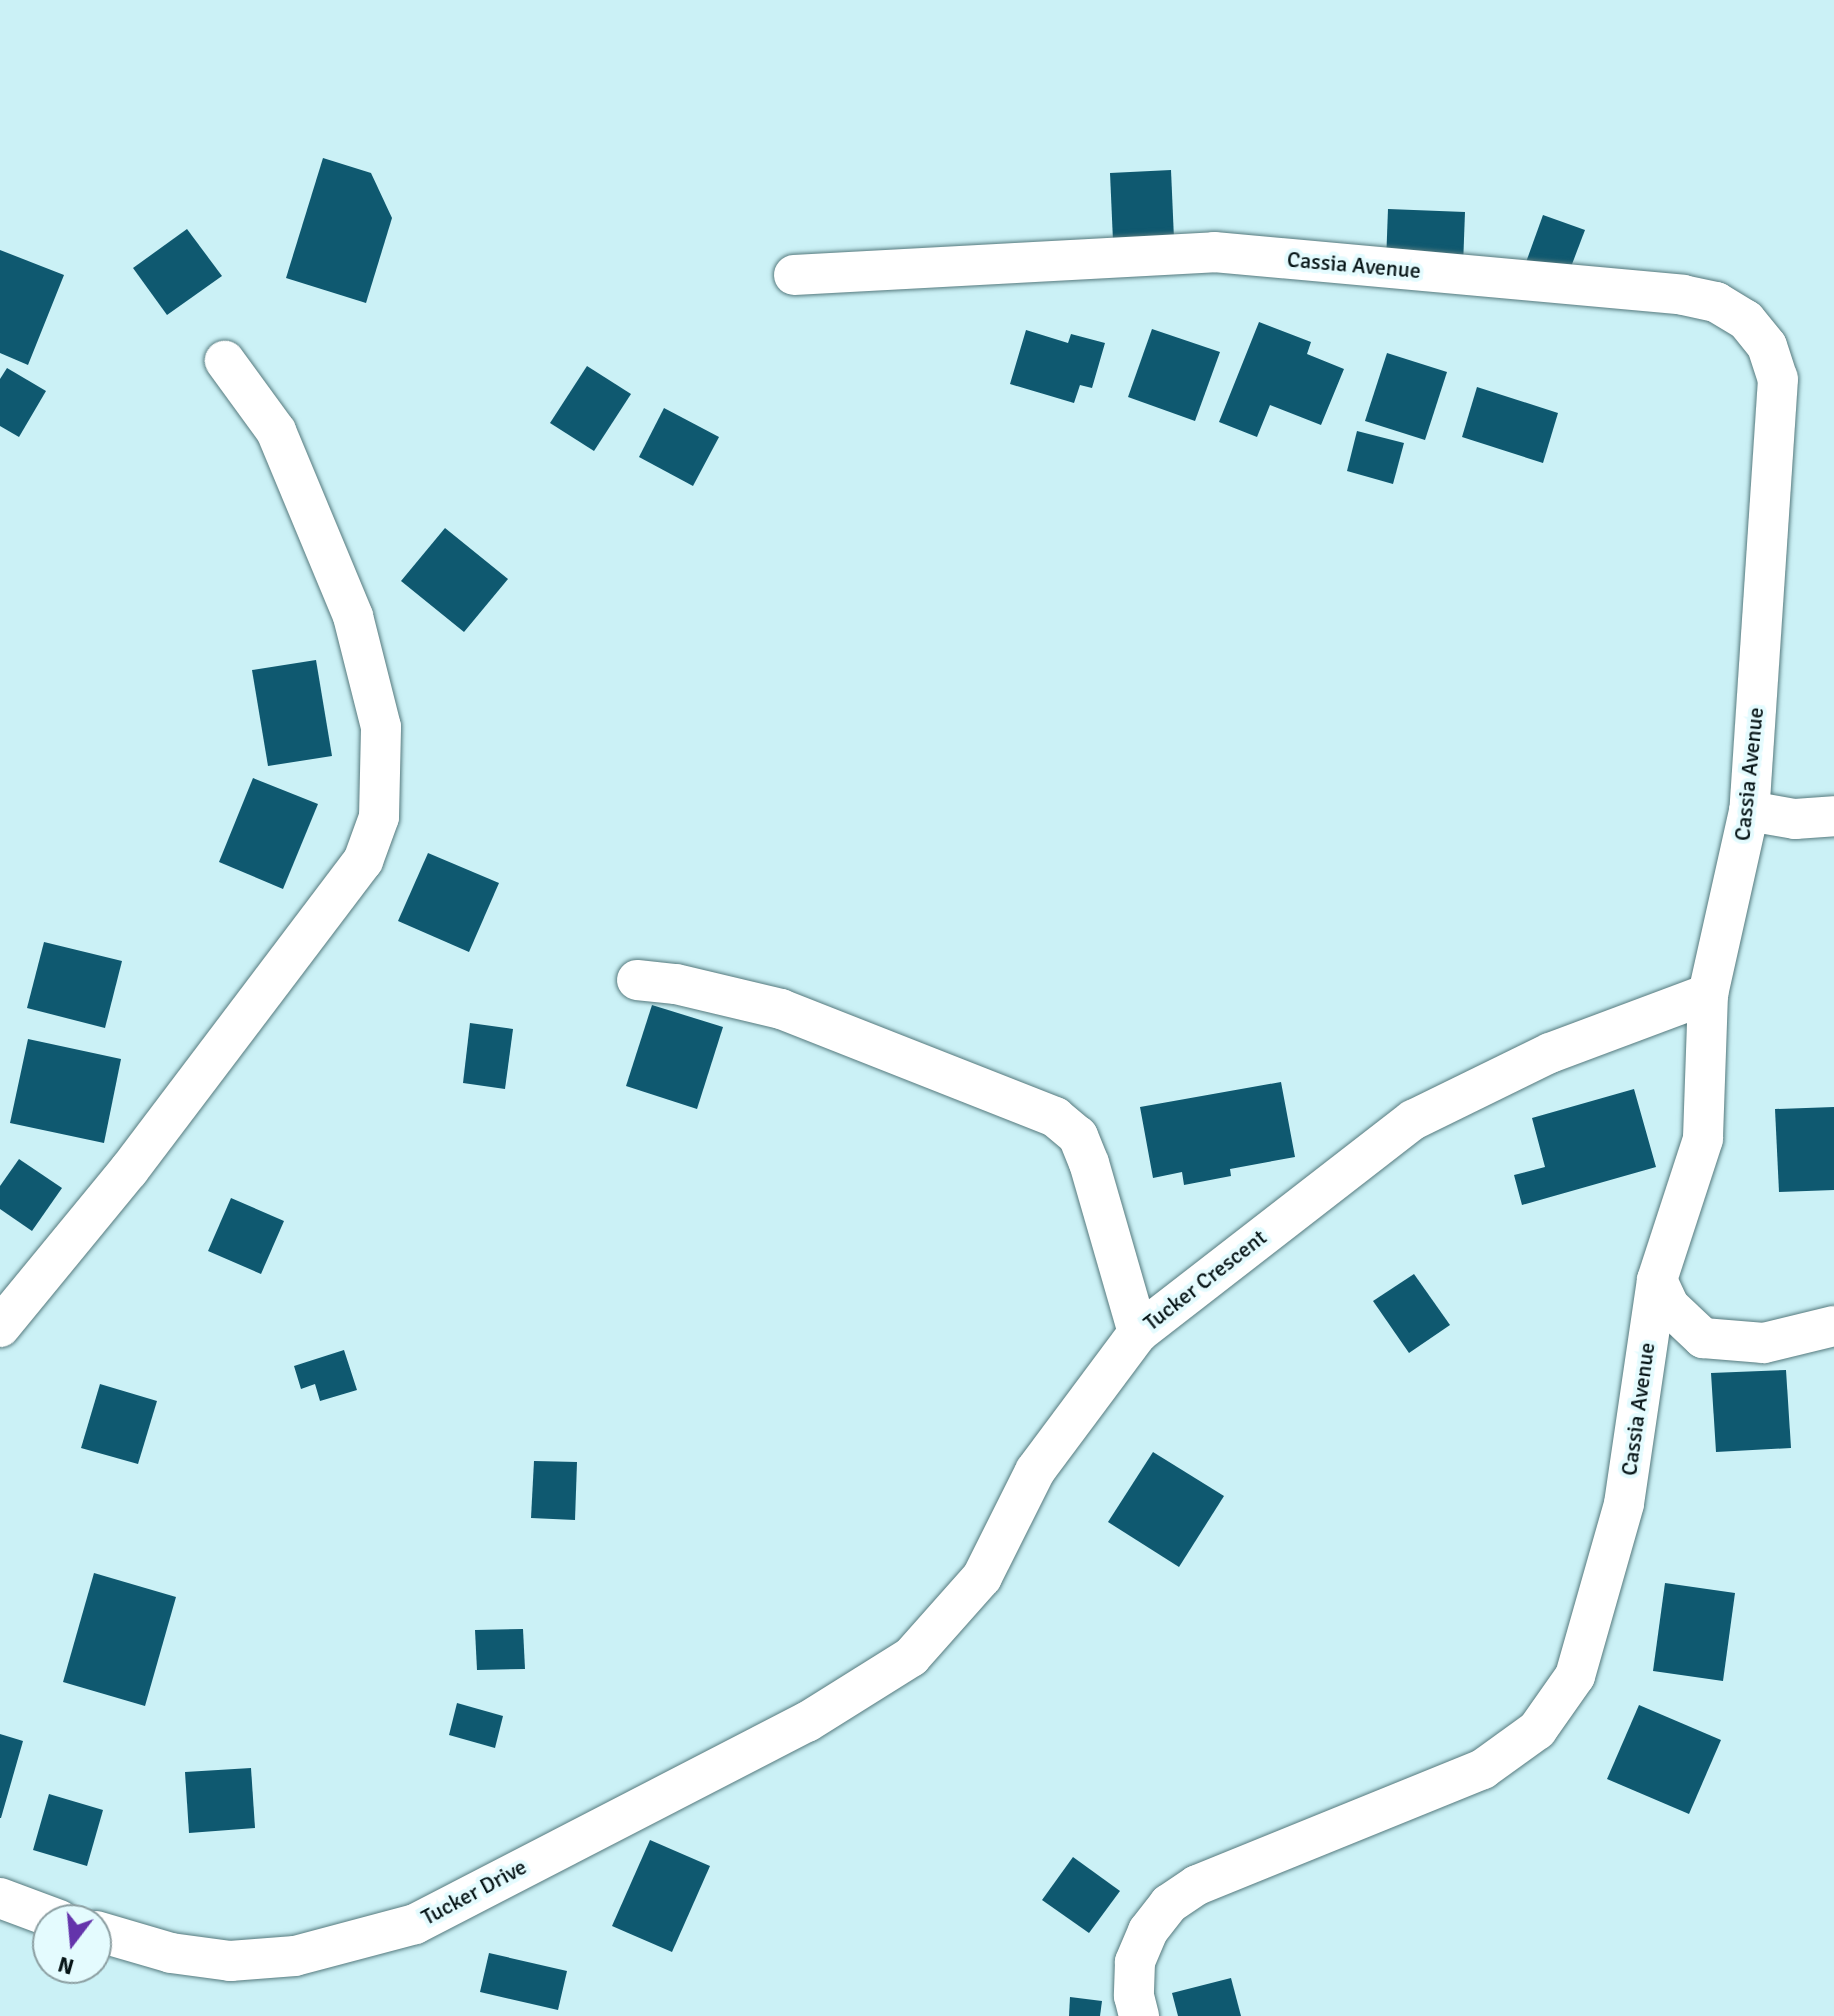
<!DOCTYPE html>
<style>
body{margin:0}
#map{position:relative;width:1834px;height:2016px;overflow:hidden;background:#cbf1f6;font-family:Signika,sans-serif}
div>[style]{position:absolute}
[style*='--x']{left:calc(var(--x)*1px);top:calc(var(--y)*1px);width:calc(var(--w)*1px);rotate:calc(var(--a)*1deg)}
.building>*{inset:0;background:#0f5970}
.roads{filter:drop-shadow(0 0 2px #567a7e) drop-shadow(0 0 2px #567a7e)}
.minor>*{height:40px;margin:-20px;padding:0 20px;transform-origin:20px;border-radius:20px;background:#fff}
span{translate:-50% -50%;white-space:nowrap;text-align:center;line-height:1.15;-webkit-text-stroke:8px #e4fbfe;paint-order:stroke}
.street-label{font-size:22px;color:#071517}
.north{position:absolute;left:32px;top:1904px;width:80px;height:80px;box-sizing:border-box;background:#e4fbfe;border:2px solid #8c9fa2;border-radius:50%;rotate:196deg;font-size:22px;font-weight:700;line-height:32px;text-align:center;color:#071517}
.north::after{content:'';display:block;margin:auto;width:28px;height:36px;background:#6434ab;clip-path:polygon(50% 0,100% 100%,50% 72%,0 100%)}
</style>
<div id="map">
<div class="building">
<div style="clip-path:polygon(323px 158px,371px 173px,392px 218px,366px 303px,286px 278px)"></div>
<div style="clip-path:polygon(1171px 170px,1174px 239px,1113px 241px,1110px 173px)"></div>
<div style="clip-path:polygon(1388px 209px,1465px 212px,1463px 266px,1386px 263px)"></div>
<div style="clip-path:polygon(1543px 215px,1585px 230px,1566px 280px,1525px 265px)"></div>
<div style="clip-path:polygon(187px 229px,222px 276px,167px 315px,133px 268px)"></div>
<div style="clip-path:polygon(0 250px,64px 275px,28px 365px,0 353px)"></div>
<div style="clip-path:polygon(1259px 322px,1311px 342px,1307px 354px,1344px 369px,1321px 425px,1270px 405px,1257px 437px,1219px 422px)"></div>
<div style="clip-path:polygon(1152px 329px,1220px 352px,1195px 421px,1128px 397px)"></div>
<div style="clip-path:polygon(1026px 330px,1068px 343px,1071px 334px,1105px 343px,1092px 388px,1080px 385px,1074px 403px,1010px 384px)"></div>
<div style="clip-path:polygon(1387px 353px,1447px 372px,1425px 440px,1365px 421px)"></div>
<div style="clip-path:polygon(587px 366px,631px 394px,594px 451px,550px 423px)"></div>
<div style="clip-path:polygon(7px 368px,46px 391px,19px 437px,0 426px,0 379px)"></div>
<div style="clip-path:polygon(1477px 387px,1558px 413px,1543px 463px,1462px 437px)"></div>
<div style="clip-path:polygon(664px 408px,719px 437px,693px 486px,639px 457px)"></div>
<div style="clip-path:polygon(1357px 431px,1404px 443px,1393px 484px,1347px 471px)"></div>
<div style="clip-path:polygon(445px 528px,508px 579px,464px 632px,401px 581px)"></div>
<div style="clip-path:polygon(316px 660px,332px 756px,268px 766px,252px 670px)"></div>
<div style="clip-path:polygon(253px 778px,318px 804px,283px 889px,219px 862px)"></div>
<div style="clip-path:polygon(428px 853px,499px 883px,469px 952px,398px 921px)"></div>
<div style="clip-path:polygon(44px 942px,122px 961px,105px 1028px,27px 1008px)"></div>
<div style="clip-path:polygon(652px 1005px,723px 1027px,697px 1109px,626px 1086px)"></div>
<div style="clip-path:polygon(470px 1023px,513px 1029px,505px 1089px,463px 1083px)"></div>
<div style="clip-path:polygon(28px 1039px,121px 1059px,104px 1143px,10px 1123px)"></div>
<div style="clip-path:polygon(1281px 1082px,1295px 1157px,1230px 1169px,1231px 1176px,1184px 1185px,1182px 1172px,1153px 1178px,1140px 1107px)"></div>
<div style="clip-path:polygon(1634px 1089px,1656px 1167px,1522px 1205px,1514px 1175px,1545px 1167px,1532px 1118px)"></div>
<div style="clip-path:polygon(1834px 1107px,1834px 1190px,1779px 1192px,1775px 1109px)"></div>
<div style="clip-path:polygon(19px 1159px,62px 1188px,32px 1231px,0 1209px,0 1186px)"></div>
<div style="clip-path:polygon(231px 1198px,284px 1221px,261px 1274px,208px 1251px)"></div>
<div style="clip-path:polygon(1414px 1274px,1450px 1325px,1409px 1353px,1373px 1301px)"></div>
<div style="clip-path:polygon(344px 1350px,357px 1390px,320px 1401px,315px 1384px,301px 1389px,294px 1366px)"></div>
<div style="clip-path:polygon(1786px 1370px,1791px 1448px,1716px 1452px,1711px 1373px)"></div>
<div style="clip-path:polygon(100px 1384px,157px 1401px,138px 1464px,81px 1448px)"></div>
<div style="clip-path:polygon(1153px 1452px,1224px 1496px,1179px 1567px,1108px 1522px)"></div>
<div style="clip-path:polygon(534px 1461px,577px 1462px,575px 1520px,531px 1518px)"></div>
<div style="clip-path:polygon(94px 1573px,176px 1597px,145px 1706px,63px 1682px)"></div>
<div style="clip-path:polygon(1665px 1583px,1735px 1593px,1723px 1681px,1653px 1671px)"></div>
<div style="clip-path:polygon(523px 1629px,525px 1669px,477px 1670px,475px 1630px)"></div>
<div style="clip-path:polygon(457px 1703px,503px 1716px,495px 1748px,449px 1735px)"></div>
<div style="clip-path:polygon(1639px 1705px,1721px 1740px,1689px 1814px,1607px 1779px)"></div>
<div style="clip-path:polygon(0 1734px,23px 1741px,1px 1818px,0 1818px)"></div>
<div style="clip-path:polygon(251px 1768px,255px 1828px,189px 1833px,185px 1772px)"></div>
<div style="clip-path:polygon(49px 1794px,103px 1810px,87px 1866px,33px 1850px)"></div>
<div style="clip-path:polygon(650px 1840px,710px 1866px,672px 1952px,612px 1926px)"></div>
<div style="clip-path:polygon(1073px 1857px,1120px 1891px,1089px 1933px,1042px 1900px)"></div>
<div style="clip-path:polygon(489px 1953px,567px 1971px,558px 2010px,480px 1992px)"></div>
<div style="clip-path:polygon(1231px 1978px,1241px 2016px,1178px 2016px,1172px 1993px)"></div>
<div style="clip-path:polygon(1070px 1997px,1102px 2001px,1100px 2016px,1069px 2016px)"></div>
</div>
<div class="roads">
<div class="minor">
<div style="--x:794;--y:275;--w:421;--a:-3.1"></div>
<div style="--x:1214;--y:252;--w:471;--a:5.2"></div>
<div style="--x:1683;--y:295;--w:34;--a:12"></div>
<div style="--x:1716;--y:302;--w:35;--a:31"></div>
<div style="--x:1746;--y:320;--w:33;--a:51"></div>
<div style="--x:1767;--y:346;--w:35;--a:72"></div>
<div style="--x:1778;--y:379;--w:433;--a:93.8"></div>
<div style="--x:1749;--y:811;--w:188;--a:102.6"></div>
<div style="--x:1708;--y:994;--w:145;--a:92"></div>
<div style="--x:1703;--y:1139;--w:148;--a:108.1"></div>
<div style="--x:1657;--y:1280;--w:226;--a:98.4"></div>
<div style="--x:1624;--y:1504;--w:179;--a:105.9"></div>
<div style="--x:1575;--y:1676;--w:66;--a:125.1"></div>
<div style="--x:1537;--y:1730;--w:67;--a:144.2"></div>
<div style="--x:1483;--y:1769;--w:309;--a:157.9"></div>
<div style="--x:1197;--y:1885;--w:34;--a:146"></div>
<div style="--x:1169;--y:1904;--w:34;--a:128"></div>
<div style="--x:1148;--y:1931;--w:34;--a:113"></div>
<div style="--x:1135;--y:1962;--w:34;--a:92"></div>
<div style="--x:1134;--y:1996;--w:21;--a:76"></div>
<div style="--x:1749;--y:811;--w:47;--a:9.9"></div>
<div style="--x:1795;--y:819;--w:39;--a:-4"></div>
<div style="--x:637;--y:980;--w:39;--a:6"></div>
<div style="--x:676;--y:984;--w:108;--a:13.4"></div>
<div style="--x:781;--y:1009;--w:295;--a:21.5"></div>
<div style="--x:1055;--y:1117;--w:30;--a:40"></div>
<div style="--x:1078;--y:1136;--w:29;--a:68"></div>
<div style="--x:1089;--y:1163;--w:177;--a:73.9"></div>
<div style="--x:1657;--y:1280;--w:29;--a:65"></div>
<div style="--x:1669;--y:1306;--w:47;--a:43.3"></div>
<div style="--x:1703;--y:1338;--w:61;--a:4.7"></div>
<div style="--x:1764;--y:1343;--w:72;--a:-13.7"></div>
<div style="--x:0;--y:1327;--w:203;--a:-50.6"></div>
<div style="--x:129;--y:1170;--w:388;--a:-52.9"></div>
<div style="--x:363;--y:861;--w:47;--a:-70"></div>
<div style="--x:379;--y:817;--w:90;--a:-88.7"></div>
<div style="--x:381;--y:727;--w:114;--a:-104.2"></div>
<div style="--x:353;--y:616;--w:200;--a:-112.6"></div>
<div style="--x:276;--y:431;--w:87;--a:-126.1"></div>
<div style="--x:0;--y:1898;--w:63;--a:20.4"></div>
<div style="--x:96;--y:1931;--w:78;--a:16.3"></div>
<div style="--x:171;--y:1953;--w:60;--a:7.7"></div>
<div style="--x:230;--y:1961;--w:65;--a:-4.4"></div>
<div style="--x:295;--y:1956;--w:124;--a:-14.9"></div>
<div style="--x:415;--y:1924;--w:441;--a:-27.3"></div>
<div style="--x:807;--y:1722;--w:123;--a:-32"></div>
<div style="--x:911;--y:1657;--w:107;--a:-48.4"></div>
<div style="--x:982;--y:1577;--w:119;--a:-63.4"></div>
<div style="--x:1035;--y:1471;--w:172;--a:-53.3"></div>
<div style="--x:1138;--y:1333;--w:348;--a:-37.8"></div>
<div style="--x:1413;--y:1120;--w:153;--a:-26.1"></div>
<div style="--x:1550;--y:1053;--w:169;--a:-20.5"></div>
</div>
</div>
<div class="street-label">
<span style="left:1354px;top:265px;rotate:5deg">Cassia Avenue</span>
<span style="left:1749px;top:774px;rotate:-84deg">Cassia Avenue</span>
<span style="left:1205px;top:1280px;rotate:-38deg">Tucker Crescent</span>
<span style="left:1638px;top:1409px;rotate:-82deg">Cassia Avenue</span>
<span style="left:474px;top:1892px;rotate:-28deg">Tucker Drive</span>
</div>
<div class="north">N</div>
</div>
